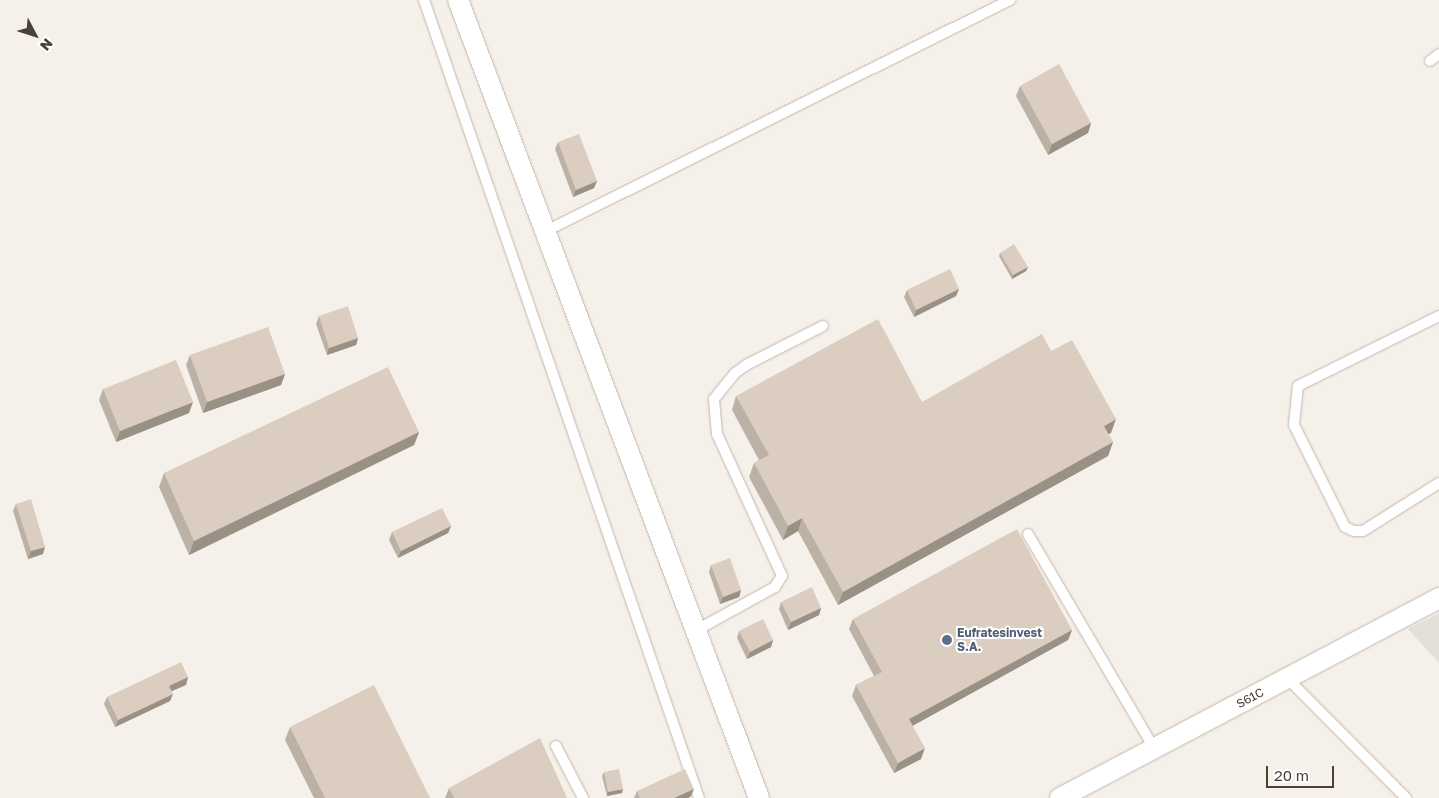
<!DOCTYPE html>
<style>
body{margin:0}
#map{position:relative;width:1439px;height:798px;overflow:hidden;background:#f5f0e9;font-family:"Golos Text",sans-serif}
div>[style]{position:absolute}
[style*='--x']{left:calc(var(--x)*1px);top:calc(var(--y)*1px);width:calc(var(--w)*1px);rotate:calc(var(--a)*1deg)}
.industrial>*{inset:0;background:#e5dfda}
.roads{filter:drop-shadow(0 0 1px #c2b7aa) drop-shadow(0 0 1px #c2b7aa)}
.service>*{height:10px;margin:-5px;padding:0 5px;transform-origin:5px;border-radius:5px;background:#fff}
.minor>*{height:20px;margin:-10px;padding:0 10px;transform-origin:10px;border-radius:10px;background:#fff}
.wall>*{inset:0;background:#bcb1a5}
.shaded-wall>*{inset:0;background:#999086}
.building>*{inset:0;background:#dbcec0}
.dots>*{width:14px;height:14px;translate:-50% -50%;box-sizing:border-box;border:2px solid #fff;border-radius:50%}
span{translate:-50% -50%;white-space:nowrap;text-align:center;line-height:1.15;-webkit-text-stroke:4px #fff;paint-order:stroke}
.service-label{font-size:12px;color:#4e5e75;font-weight:700}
.left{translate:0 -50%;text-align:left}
.street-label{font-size:12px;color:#4a4036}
.north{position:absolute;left:10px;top:10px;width:50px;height:50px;-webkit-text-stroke:4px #fff;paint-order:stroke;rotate:130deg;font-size:14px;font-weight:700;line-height:20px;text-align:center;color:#4a4036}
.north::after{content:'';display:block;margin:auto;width:18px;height:22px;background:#4a4036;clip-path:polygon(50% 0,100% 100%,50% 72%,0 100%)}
.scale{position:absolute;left:1266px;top:766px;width:68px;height:22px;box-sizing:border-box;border:2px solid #4a4036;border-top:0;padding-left:6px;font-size:15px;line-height:18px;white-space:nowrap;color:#4a4036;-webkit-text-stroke:4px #fff;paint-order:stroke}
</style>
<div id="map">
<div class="industrial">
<div style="clip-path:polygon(1439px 613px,1439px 663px,1408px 629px)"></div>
</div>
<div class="roads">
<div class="service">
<div style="--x:424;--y:0;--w:844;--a:70.99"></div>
<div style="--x:1430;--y:61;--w:11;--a:-38"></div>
<div style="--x:544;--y:232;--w:521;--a:-26.47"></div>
<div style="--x:1439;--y:316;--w:157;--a:153.6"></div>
<div style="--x:1298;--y:386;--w:39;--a:96"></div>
<div style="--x:1294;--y:425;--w:114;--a:63.4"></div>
<div style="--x:1345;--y:527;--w:10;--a:24"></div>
<div style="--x:1354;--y:531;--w:9;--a:0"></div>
<div style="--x:1363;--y:531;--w:90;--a:-32.3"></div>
<div style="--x:1028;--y:534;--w:248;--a:59.5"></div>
<div style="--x:695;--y:631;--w:91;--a:-28.8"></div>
<div style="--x:775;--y:587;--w:13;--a:-58"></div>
<div style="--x:782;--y:576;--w:156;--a:-114.6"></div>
<div style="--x:717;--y:434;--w:35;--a:-95"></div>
<div style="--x:714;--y:399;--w:33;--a:-51"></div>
<div style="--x:735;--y:373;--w:16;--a:-35"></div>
<div style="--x:748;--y:364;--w:84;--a:-26.9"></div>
<div style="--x:1287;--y:678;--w:169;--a:45.2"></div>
<div style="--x:556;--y:746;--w:59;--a:62.6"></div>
</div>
<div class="minor">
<div style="--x:458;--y:0;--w:853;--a:69.33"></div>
<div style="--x:1060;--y:798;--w:429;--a:-27.8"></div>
</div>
</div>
<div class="wall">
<div style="clip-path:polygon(1020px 86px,1091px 123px,1088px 133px,1048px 155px,1016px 96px)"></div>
<div style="clip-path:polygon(558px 142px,597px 181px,594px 188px,573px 197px,555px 149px)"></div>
<div style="clip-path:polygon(1000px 253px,1028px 267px,1026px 271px,1012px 279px,999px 256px)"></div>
<div style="clip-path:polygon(959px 289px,956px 296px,914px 317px,904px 297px,907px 290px)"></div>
<div style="clip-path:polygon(319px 316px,358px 338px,356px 345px,327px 355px,316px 324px)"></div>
<div style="clip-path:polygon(1051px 351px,1111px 433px,1108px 434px,1113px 442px,1108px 456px,838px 605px,798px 531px,783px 540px,749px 477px,754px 463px,759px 460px,732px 410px,736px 396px,922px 402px)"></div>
<div style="clip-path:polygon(190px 355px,285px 374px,281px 385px,203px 413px,186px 365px)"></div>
<div style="clip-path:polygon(103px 389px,189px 413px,116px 442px,99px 400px)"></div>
<div style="clip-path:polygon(419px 432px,414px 445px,189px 555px,159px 487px,164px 473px)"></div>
<div style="clip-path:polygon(16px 504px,43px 554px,28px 559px,13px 511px)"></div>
<div style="clip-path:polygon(451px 526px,448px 533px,398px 558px,389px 540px,392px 532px)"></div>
<div style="clip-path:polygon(711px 565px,741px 590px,739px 597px,720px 604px,709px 572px)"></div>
<div style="clip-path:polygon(781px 602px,821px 608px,819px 615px,788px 630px,779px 609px)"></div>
<div style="clip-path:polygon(853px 619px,1072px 630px,1068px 640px,912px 726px,921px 759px,894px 773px,852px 696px,856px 685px,874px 676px,849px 629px)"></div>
<div style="clip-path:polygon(739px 631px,773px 640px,771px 647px,747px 659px,737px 638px)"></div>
<div style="clip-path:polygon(188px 677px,186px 685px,172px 691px,170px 701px,115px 727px,104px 704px,107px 697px)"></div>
<div style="clip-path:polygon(290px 727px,430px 798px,314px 798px,285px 740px)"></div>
<div style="clip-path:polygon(604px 772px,622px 793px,607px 796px,602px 776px)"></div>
<div style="clip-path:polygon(449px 788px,567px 798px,445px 798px)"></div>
<div style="clip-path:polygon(694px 789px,691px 796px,688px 798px,634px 798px,637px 791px)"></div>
</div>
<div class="shaded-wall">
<div style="clip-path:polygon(1091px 123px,1088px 133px,1048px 155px,1052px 144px)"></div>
<div style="clip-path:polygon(597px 181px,594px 188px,573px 197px,576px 190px)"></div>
<div style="clip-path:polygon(1028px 267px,1026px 271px,1012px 279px,1013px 275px)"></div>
<div style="clip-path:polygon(959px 289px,956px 296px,914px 317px,916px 310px)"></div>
<div style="clip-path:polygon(358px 338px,356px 345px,327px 355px,329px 348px)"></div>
<div style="clip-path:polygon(285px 374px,281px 385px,203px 413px,207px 402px)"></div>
<div style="clip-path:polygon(193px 402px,189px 413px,116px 442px,120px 431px)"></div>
<div style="clip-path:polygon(1116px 419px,1111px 433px,1099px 439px,1104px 426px)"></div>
<div style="clip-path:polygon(419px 432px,414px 445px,189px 555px,194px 541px)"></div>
<div style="clip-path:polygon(1113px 442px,1108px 456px,838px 605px,843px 592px)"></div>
<div style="clip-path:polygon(802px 518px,798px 531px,783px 540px,788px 526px)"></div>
<div style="clip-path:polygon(451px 526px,448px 533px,398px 558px,401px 551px)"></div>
<div style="clip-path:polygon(45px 547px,43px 554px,28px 559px,31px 551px)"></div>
<div style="clip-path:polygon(741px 590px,739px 597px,720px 604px,723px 597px)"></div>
<div style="clip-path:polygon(821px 608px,819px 615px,788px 630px,791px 622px)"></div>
<div style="clip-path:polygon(1072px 630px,1068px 640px,905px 730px,909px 719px)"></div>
<div style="clip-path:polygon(773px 640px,771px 647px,747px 659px,750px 652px)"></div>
<div style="clip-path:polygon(188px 677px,186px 685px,167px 693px,169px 686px)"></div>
<div style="clip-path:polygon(173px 694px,170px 701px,115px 727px,118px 720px)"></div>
<div style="clip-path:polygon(925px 748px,921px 759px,894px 773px,898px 763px)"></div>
<div style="clip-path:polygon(623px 789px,622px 793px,607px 796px,608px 792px)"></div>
<div style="clip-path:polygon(694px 789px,691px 796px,688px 798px,674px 798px)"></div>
</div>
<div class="building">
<div style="clip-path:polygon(1059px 64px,1091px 123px,1052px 144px,1020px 86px)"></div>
<div style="clip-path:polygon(579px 134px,597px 181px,576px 190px,558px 142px)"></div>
<div style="clip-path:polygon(1014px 244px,1028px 267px,1013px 275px,1000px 253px)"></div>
<div style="clip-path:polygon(950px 269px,959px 289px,916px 310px,907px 290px)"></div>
<div style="clip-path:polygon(348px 306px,358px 338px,329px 348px,319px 316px)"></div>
<div style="clip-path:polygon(878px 319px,922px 402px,1042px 334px,1051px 351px,1072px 340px,1116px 419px,1104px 426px,1113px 442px,843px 592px,802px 518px,788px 526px,754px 463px,769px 455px,736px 396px)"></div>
<div style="clip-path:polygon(268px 327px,285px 374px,207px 402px,190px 355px)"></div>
<div style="clip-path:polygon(176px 360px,193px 402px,120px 431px,103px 389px)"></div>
<div style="clip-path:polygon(388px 367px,419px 432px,194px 541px,164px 473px)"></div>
<div style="clip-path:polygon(31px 499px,45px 547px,31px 551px,16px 504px)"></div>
<div style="clip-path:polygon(442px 508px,451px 526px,401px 551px,392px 532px)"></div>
<div style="clip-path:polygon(1017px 529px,1072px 630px,909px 719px,925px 748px,898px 763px,856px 685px,882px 672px,853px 619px)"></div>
<div style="clip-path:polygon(730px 558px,741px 590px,723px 597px,711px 565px)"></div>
<div style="clip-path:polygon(812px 587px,821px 608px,791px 622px,781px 602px)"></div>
<div style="clip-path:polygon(763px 619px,773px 640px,750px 652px,739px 631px)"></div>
<div style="clip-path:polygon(181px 662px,188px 677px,169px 686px,173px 694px,118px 720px,107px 697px)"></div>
<div style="clip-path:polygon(374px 685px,430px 798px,325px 798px,290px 727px)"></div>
<div style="clip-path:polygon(540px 738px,567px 798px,454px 798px,449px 788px)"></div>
<div style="clip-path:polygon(619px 769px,623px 789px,608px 792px,604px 772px)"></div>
<div style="clip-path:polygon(685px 769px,694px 789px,674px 798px,640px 798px,637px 791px)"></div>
</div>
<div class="dots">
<div style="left:947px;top:640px;background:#5c6f8a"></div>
</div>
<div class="service-label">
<span class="left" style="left:957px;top:640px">Eufratesinvest<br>S.A.</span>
</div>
<div class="street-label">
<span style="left:1250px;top:698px;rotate:-28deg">S61C</span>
</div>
<div class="north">N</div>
<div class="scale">20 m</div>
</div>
